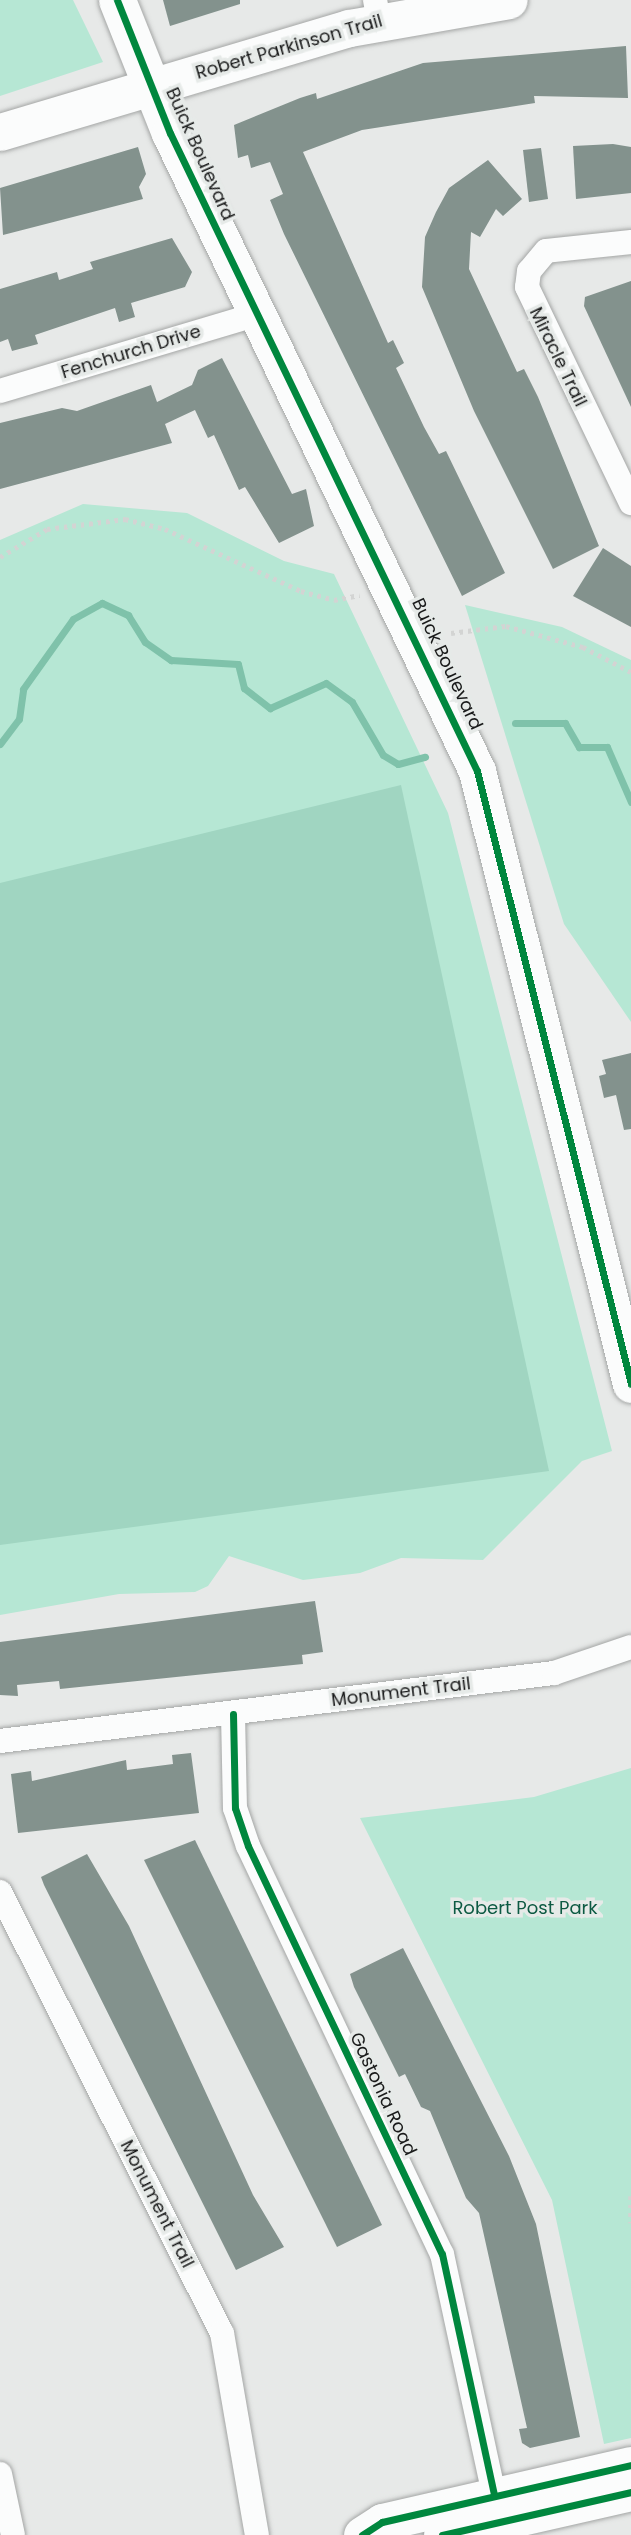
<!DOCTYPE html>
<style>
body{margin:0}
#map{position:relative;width:631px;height:2535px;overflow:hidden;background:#e7e9e8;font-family:Poppins,sans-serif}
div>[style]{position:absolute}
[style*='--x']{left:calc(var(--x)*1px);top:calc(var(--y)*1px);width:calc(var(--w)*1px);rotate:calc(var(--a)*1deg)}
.green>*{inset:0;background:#b6e7d4}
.forest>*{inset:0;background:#a0d5c1}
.stream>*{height:7px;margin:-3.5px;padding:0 3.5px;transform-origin:3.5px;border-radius:3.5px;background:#7fc2aa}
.building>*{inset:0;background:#83928d}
.path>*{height:4.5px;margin-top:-2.25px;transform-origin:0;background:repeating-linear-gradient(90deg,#d3d4d3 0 3.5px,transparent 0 8.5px)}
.roads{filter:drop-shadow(0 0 2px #a4a6a5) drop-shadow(0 0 2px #a4a6a5)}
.street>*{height:24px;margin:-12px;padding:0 12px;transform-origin:12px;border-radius:12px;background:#fbfcfc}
.secondary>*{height:37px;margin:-18.5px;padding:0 18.5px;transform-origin:18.5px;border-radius:18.5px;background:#fbfcfc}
.cycleway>*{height:7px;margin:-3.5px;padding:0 3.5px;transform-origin:3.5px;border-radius:3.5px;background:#00873e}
span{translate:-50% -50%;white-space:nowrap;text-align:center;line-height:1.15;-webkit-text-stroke:7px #e6eae8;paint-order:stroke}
.street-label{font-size:18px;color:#191a1a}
.park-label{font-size:18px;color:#0d5a43}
</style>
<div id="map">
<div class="green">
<div style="clip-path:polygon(0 0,73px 0,103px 62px,0 96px)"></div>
<div style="clip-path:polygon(83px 504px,187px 513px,284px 561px,334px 574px,448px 813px,612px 1451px,582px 1461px,483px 1560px,401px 1558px,360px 1573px,303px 1580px,229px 1556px,208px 1586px,195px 1592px,119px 1594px,0 1615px,0 540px)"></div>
<div style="clip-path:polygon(465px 605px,562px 627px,631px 660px,631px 1022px,564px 924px)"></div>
<div style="clip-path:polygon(631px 1768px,631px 2438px,604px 2444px,552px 2200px,360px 1818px,534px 1797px)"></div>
</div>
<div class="forest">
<div style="clip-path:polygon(401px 785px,549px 1471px,0 1545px,0 883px)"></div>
</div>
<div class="stream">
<div style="--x:515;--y:723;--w:50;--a:0"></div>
<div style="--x:565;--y:723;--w:28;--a:60"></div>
<div style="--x:579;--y:747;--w:28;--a:0"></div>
<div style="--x:607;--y:747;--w:60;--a:66.4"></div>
<div style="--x:0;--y:744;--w:31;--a:-53"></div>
<div style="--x:19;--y:719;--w:30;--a:-82"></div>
<div style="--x:23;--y:689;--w:86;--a:-54.5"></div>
<div style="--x:73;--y:619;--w:33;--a:-29"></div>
<div style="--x:102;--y:603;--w:29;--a:25"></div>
<div style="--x:128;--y:615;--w:32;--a:58"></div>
<div style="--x:145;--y:642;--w:32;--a:35"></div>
<div style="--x:171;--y:660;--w:67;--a:3.4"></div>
<div style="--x:238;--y:664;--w:25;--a:76"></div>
<div style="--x:244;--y:688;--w:33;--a:38"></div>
<div style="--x:270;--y:708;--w:61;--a:-24.1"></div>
<div style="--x:326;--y:683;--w:32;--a:36"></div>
<div style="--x:352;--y:702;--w:61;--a:59.7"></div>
<div style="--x:383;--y:755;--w:17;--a:31"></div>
<div style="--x:398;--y:764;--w:28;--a:-15"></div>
</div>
<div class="building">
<div style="clip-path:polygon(163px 0,240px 0,240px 4px,170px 26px)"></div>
<div style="clip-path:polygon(626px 46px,628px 98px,534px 96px,535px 103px,362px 130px,303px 152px,388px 343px,393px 340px,404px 363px,396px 368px,424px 427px,439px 454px,446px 451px,505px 573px,462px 596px,284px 234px,270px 200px,283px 194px,270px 162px,251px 168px,248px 155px,238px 158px,234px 125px,300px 98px,316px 93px,317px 99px,423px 63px)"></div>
<div style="clip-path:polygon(613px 144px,631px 147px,631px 193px,576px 199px,573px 146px)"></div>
<div style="clip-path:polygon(138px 147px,146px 174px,139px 187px,143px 199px,3px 235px,0 188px)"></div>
<div style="clip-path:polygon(541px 148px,548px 199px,529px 202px,523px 150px)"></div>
<div style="clip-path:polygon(488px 160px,522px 199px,503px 216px,496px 209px,480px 237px,471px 232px,469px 269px,517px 372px,524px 369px,538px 397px,599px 546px,553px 569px,474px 411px,422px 287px,425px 237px,436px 212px,449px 188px)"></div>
<div style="clip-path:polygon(172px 238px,192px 272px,185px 287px,131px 303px,135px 317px,119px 322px,115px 308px,35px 335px,38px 344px,12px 351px,8px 339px,0 342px,0 289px,57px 272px,59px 280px,93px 269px,90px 262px)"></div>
<div style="clip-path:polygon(631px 281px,631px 407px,584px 306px,585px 297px)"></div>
<div style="clip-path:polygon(222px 358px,292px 494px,306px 489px,314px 526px,279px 543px,245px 487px,239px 490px,214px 435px,208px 438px,195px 410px,165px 424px,172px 443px,0 489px,0 423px,62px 408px,77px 411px,151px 385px,157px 402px,192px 385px,198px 370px)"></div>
<div style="clip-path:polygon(603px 548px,631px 566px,631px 627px,573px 596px)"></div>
<div style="clip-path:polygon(631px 1053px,631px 1129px,624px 1130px,616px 1095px,604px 1098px,599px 1076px,606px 1074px,602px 1060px)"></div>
<div style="clip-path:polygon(315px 1601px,323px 1652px,302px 1655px,303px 1664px,60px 1689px,59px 1681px,17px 1685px,18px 1696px,0 1695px,0 1642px)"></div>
<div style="clip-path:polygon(191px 1753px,199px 1813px,18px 1833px,11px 1774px,31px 1771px,32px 1781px,126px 1760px,127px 1770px,173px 1764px,172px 1755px)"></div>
<div style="clip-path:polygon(195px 1840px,382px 2225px,337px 2247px,144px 1860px)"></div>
<div style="clip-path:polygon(87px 1854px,129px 1926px,253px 2195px,284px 2247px,236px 2270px,44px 1885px,41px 1877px)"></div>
<div style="clip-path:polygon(403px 1948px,509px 2156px,536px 2224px,580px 2437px,530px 2448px,522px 2443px,519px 2429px,527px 2428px,479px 2213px,466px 2198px,430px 2111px,421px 2107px,405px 2074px,399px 2077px,354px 1987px,350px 1974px)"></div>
</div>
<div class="path">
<div style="--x:0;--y:557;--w:55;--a:-30.8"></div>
<div style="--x:47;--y:529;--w:79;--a:-7.3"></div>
<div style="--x:125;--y:519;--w:41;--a:14"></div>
<div style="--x:165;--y:529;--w:149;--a:24.5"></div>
<div style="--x:301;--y:591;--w:34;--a:15"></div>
<div style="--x:334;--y:600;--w:26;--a:-11"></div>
<div style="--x:451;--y:633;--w:55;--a:-7.3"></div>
<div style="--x:506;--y:626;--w:80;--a:15.3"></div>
<div style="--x:583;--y:647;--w:54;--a:27.5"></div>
<div style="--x:631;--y:2196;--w:27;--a:90"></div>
</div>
<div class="roads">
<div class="street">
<div style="--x:375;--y:0;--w:21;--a:79"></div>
<div style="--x:631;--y:242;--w:85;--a:174"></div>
<div style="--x:546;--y:251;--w:26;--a:130"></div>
<div style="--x:529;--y:271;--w:16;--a:97"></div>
<div style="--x:527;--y:287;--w:240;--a:64.3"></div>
<div style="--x:0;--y:391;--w:272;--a:-16.6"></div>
<div style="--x:233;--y:1714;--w:94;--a:88.8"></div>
<div style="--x:235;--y:1808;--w:40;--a:71.1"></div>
<div style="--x:248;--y:1846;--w:452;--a:64.6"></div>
<div style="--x:442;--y:2254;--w:246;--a:77.8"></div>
<div style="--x:0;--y:1741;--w:558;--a:-7"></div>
<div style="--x:554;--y:1673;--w:81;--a:-18.7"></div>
<div style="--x:0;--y:1892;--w:494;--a:63.3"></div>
<div style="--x:222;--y:2333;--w:205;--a:80.2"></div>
<div style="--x:0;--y:2474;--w:62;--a:78"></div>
</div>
<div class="secondary">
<div style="--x:117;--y:0;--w:143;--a:68.3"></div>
<div style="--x:170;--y:133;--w:708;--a:64.3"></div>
<div style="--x:477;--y:771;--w:632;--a:75.9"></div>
<div style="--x:0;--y:132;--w:364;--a:-16.6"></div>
<div style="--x:349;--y:28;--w:162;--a:-9.9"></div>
<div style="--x:362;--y:2535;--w:24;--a:-33"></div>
<div style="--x:382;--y:2522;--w:255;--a:-12.9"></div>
<div style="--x:442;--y:2535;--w:194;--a:-12.8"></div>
</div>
</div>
<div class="cycleway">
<div style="--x:117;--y:0;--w:143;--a:68.3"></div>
<div style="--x:170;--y:133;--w:708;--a:64.3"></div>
<div style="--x:477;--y:771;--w:632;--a:75.9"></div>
<div style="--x:233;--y:1714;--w:94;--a:88.8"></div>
<div style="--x:235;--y:1808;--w:40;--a:71.1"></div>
<div style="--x:248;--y:1846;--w:452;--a:64.6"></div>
<div style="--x:442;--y:2254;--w:246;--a:77.8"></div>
<div style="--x:362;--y:2535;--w:24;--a:-33"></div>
<div style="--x:382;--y:2522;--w:255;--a:-12.9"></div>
<div style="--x:442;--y:2535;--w:194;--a:-12.8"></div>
</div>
<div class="street-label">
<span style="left:289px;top:47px;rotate:-16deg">Robert Parkinson Trail</span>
<span style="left:200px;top:154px;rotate:66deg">Buick Boulevard</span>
<span style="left:131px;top:352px;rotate:-17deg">Fenchurch Drive</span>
<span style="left:558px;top:357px;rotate:64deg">Miracle Trail</span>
<span style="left:447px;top:664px;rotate:65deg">Buick Boulevard</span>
<span style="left:401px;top:1692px;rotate:-7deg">Monument Trail</span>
<span style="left:383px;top:2094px;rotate:65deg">Gastonia Road</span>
<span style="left:157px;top:2204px;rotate:63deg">Monument Trail</span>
</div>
<div class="park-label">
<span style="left:525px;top:1908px">Robert Post Park</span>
</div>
</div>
